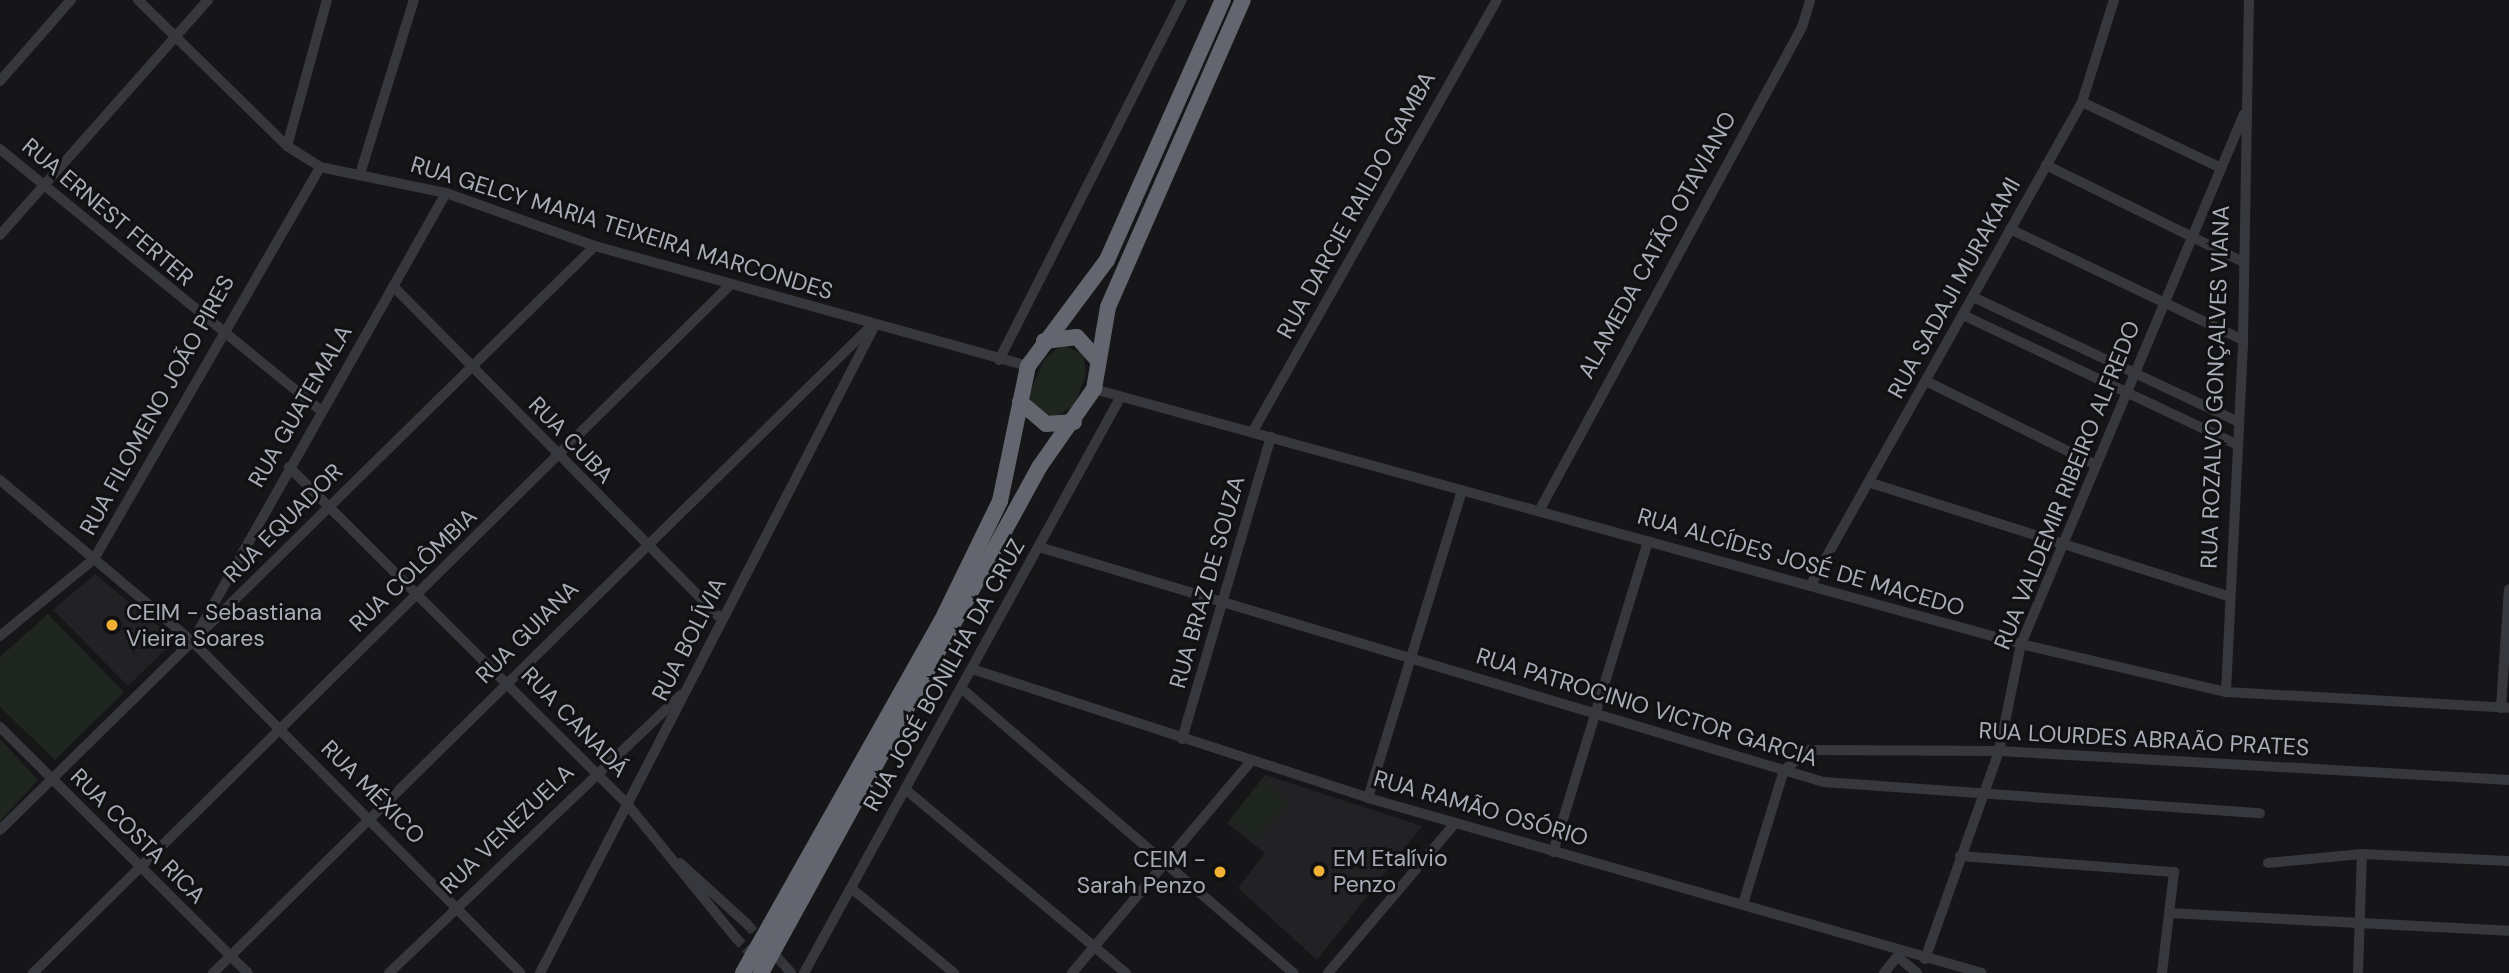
<!DOCTYPE html>
<meta charset="utf-8">
<style>
body{margin:0}
#map{position:relative;width:2509px;height:973px;overflow:hidden;background:#161618;font-family:"DM Sans",sans-serif}
div>[style]{position:absolute}
[style*='--x']{left:calc(var(--x)*1px);top:calc(var(--y)*1px);width:calc(var(--w)*1px);rotate:calc(var(--a)*1deg)}
.built>*{inset:0;background:#222225}
.green>*{inset:0;background:#1e261f}
.minor-tunnel>*{height:10px;margin-top:-5px;transform-origin:0;background:repeating-linear-gradient(90deg,#333438 0 10px,transparent 0 15px)}
.minor>*{height:10px;margin:-5px;padding:0 5px;transform-origin:5px;border-radius:5px;background:#37383d}
.highway>*{height:16px;margin:-8px;padding:0 8px;transform-origin:8px;border-radius:8px;background:#63666e}
.dots>*{width:19px;height:19px;translate:-50% -50%;box-sizing:border-box;border:4px solid #111113;border-radius:50%}
span{translate:-50% -50%;white-space:nowrap;text-align:center;line-height:1.15;-webkit-text-stroke:6px #111113;paint-order:stroke}
.street-label{font-size:23px;color:#a8adb8}
.poi-label{font-size:23px;color:#a8adb8}
.left{translate:0 -50%;text-align:left}
.right{translate:-100% -50%;text-align:right}
</style>
<div id="map">
<div class="built">
<div style="clip-path:polygon(95px 574px,175px 640px,128px 686px,53px 610px)"></div>
<div style="clip-path:polygon(1265px 775px,1422px 826px,1317px 960px,1238px 888px,1265px 853px,1227px 823px)"></div>
</div>
<div class="green">
<div style="clip-path:polygon(1061px 345px,1083px 354px,1086px 374px,1074px 405px,1049px 421px,1031px 407px,1030px 392px,1044px 360px)"></div>
<div style="clip-path:polygon(48px 614px,124px 692px,55px 760px,0 707px,0 657px)"></div>
<div style="clip-path:polygon(0 739px,38px 780px,0 821px)"></div>
<div style="clip-path:polygon(1262px 780px,1288px 803px,1256px 840px,1231px 818px)"></div>
</div>
<div class="minor-tunnel">
<div style="--x:747;--y:924;--w:58;--a:47.8"></div>
<div style="--x:735;--y:937;--w:29;--a:46"></div>
</div>
<div class="minor">
<div style="--x:138;--y:0;--w:209;--a:44.4"></div>
<div style="--x:287;--y:146;--w:39;--a:32"></div>
<div style="--x:320;--y:167;--w:129;--a:11.7"></div>
<div style="--x:446;--y:193;--w:158;--a:19.6"></div>
<div style="--x:595;--y:246;--w:449;--a:15.5"></div>
<div style="--x:0;--y:81;--w:108;--a:-48.8"></div>
<div style="--x:2082;--y:102;--w:154;--a:25.4"></div>
<div style="--x:287;--y:146;--w:151;--a:-74.7"></div>
<div style="--x:0;--y:149;--w:414;--a:39.2"></div>
<div style="--x:2046;--y:165;--w:220;--a:26.2"></div>
<div style="--x:360;--y:174;--w:182;--a:-72.8"></div>
<div style="--x:2010;--y:229;--w:258;--a:25.5"></div>
<div style="--x:0;--y:235;--w:314;--a:-48.5"></div>
<div style="--x:393;--y:286;--w:469;--a:45.4"></div>
<div style="--x:1973;--y:297;--w:292;--a:25.2"></div>
<div style="--x:1963;--y:315;--w:302;--a:25.3"></div>
<div style="--x:999;--y:360;--w:404;--a:-63.1"></div>
<div style="--x:1926;--y:381;--w:190;--a:26.3"></div>
<div style="--x:1094;--y:389;--w:961;--a:15.38"></div>
<div style="--x:2021;--y:644;--w:211;--a:13.2"></div>
<div style="--x:2226;--y:692;--w:283;--a:3.2"></div>
<div style="--x:1253;--y:431;--w:495;--a:-60.5"></div>
<div style="--x:289;--y:467;--w:477;--a:44.9"></div>
<div style="--x:627;--y:804;--w:171;--a:50.9"></div>
<div style="--x:0;--y:480;--w:252;--a:40"></div>
<div style="--x:193;--y:642;--w:465;--a:45.3"></div>
<div style="--x:1871;--y:483;--w:374;--a:17.6"></div>
<div style="--x:1539;--y:511;--w:551;--a:-61.48"></div>
<div style="--x:1802;--y:27;--w:28;--a:-73"></div>
<div style="--x:1039;--y:547;--w:819;--a:16.67"></div>
<div style="--x:1824;--y:782;--w:437;--a:4.1"></div>
<div style="--x:1810;--y:586;--w:555;--a:-60.66"></div>
<div style="--x:2082;--y:102;--w:107;--a:-72.6"></div>
<div style="--x:199;--y:630;--w:502;--a:-60.52"></div>
<div style="--x:0;--y:636;--w:122;--a:-39.3"></div>
<div style="--x:94;--y:559;--w:452;--a:-60"></div>
<div style="--x:972;--y:669;--w:416;--a:18"></div>
<div style="--x:1368;--y:798;--w:638;--a:15.91"></div>
<div style="--x:961;--y:688;--w:438;--a:40.6"></div>
<div style="--x:2226;--y:692;--w:352;--a:-87.2"></div>
<div style="--x:2243;--y:340;--w:340;--a:-89"></div>
<div style="--x:2501;--y:708;--w:119;--a:-86.2"></div>
<div style="--x:0;--y:727;--w:349;--a:44.8"></div>
<div style="--x:1182;--y:739;--w:315;--a:-73.6"></div>
<div style="--x:905;--y:789;--w:288;--a:39.8"></div>
<div style="--x:1368;--y:798;--w:322;--a:-73"></div>
<div style="--x:0;--y:830;--w:834;--a:-44.47"></div>
<div style="--x:1553;--y:852;--w:325;--a:-73"></div>
<div style="--x:1960;--y:856;--w:215;--a:4.3"></div>
<div style="--x:2174;--y:872;--w:102;--a:96.8"></div>
<div style="--x:680;--y:863;--w:91;--a:42.3"></div>
<div style="--x:2268;--y:863;--w:94;--a:-5.5"></div>
<div style="--x:2362;--y:854;--w:147;--a:2.7"></div>
<div style="--x:851;--y:888;--w:134;--a:39.5"></div>
<div style="--x:1743;--y:904;--w:140;--a:-73"></div>
<div style="--x:1784;--y:770;--w:33;--a:-38"></div>
<div style="--x:1810;--y:750;--w:189;--a:0.3"></div>
<div style="--x:1999;--y:751;--w:511;--a:3.25"></div>
<div style="--x:2169;--y:913;--w:340;--a:3"></div>
<div style="--x:1898;--y:957;--w:25;--a:40"></div>
<div style="--x:1925;--y:959;--w:221;--a:-70.4"></div>
<div style="--x:1999;--y:751;--w:109;--a:-78.4"></div>
<div style="--x:2021;--y:644;--w:575;--a:-67.18"></div>
<div style="--x:786;--y:967;--w:8;--a:50"></div>
<div style="--x:33;--y:973;--w:981;--a:-44.63"></div>
<div style="--x:213;--y:973;--w:926;--a:-44.52"></div>
<div style="--x:389;--y:973;--w:403;--a:-43.6"></div>
<div style="--x:540;--y:973;--w:725;--a:-62.66"></div>
<div style="--x:804;--y:973;--w:656;--a:-61.21"></div>
<div style="--x:1072;--y:973;--w:277;--a:-49.8"></div>
<div style="--x:1328;--y:973;--w:197;--a:-49.7"></div>
<div style="--x:1884;--y:973;--w:28;--a:-51"></div>
<div style="--x:2358;--y:973;--w:119;--a:-88.1"></div>
</div>
<div class="highway">
<div style="--x:1044;--y:341;--w:33;--a:-7"></div>
<div style="--x:1077;--y:337;--w:30;--a:48"></div>
<div style="--x:1020;--y:402;--w:34;--a:40"></div>
<div style="--x:1046;--y:424;--w:28;--a:-4"></div>
<div style="--x:743;--y:973;--w:405;--a:-60.6"></div>
<div style="--x:942;--y:620;--w:132;--a:-64"></div>
<div style="--x:1000;--y:501;--w:138;--a:-78.3"></div>
<div style="--x:1028;--y:366;--w:132;--a:-53.3"></div>
<div style="--x:1107;--y:260;--w:285;--a:-66"></div>
<div style="--x:761;--y:973;--w:579;--a:-61.18"></div>
<div style="--x:1040;--y:466;--w:94;--a:-55"></div>
<div style="--x:1094;--y:389;--w:83;--a:-80.3"></div>
<div style="--x:1108;--y:307;--w:335;--a:-66.3"></div>
</div>
<div class="dots">
<div style="left:112px;top:625px;background:#f2b134"></div>
<div style="left:1319px;top:871px;background:#f2b134"></div>
<div style="left:1220px;top:872px;background:#f2b134"></div>
</div>
<div class="street-label">
<span style="left:1356px;top:205px;rotate:-61deg">RUA DARCIE RAILDO GAMBA</span>
<span style="left:108px;top:212px;rotate:40deg">RUA ERNEST FERTER</span>
<span style="left:622px;top:228px;rotate:17deg">RUA GELCY MARIA TEIXEIRA MARCONDES</span>
<span style="left:1657px;top:245px;rotate:-61deg">ALAMEDA CATÃO OTAVIANO</span>
<span style="left:1954px;top:288px;rotate:-61deg">RUA SADAJI MURAKAMI</span>
<span style="left:2215px;top:387px;rotate:-88deg">RUA ROZALVO GONÇALVES VIANA</span>
<span style="left:157px;top:405px;rotate:-61deg">RUA FILOMENO JOÃO PIRES</span>
<span style="left:300px;top:406px;rotate:-60deg">RUA GUATEMALA</span>
<span style="left:571px;top:440px;rotate:46deg">RUA CUBA</span>
<span style="left:2067px;top:485px;rotate:-68deg">RUA VALDEMIR RIBEIRO ALFREDO</span>
<span style="left:283px;top:523px;rotate:-45deg">RUA EQUADOR</span>
<span style="left:1801px;top:562px;rotate:16deg">RUA ALCÍDES JOSÉ DE MACEDO</span>
<span style="left:413px;top:570px;rotate:-44deg">RUA COLÔMBIA</span>
<span style="left:1207px;top:582px;rotate:-74deg">RUA BRAZ DE SOUZA</span>
<span style="left:527px;top:632px;rotate:-45deg">RUA GUIANA</span>
<span style="left:689px;top:639px;rotate:-63deg">RUA BOLÍVIA</span>
<span style="left:944px;top:675px;rotate:-61deg">RUA JOSÉ BONILHA DA CRUZ</span>
<span style="left:1647px;top:707px;rotate:17deg">RUA PATROCINIO VICTOR GARCIA</span>
<span style="left:575px;top:722px;rotate:46deg">RUA CANADÁ</span>
<span style="left:2144px;top:739px;rotate:3deg">RUA LOURDES ABRAÃO PRATES</span>
<span style="left:373px;top:792px;rotate:45deg">RUA MÉXICO</span>
<span style="left:1481px;top:808px;rotate:16deg">RUA RAMÃO OSÓRIO</span>
<span style="left:507px;top:829px;rotate:-44deg">RUA VENEZUELA</span>
<span style="left:138px;top:836px;rotate:45deg">RUA COSTA RICA</span>
</div>
<div class="poi-label">
<span class="left" style="left:126px;top:625px">CEIM - Sebastiana<br>Vieira Soares</span>
<span class="left" style="left:1333px;top:871px">EM Etalívio<br>Penzo</span>
<span class="right" style="left:1206px;top:872px">CEIM -<br>Sarah Penzo</span>
</div>
</div>
